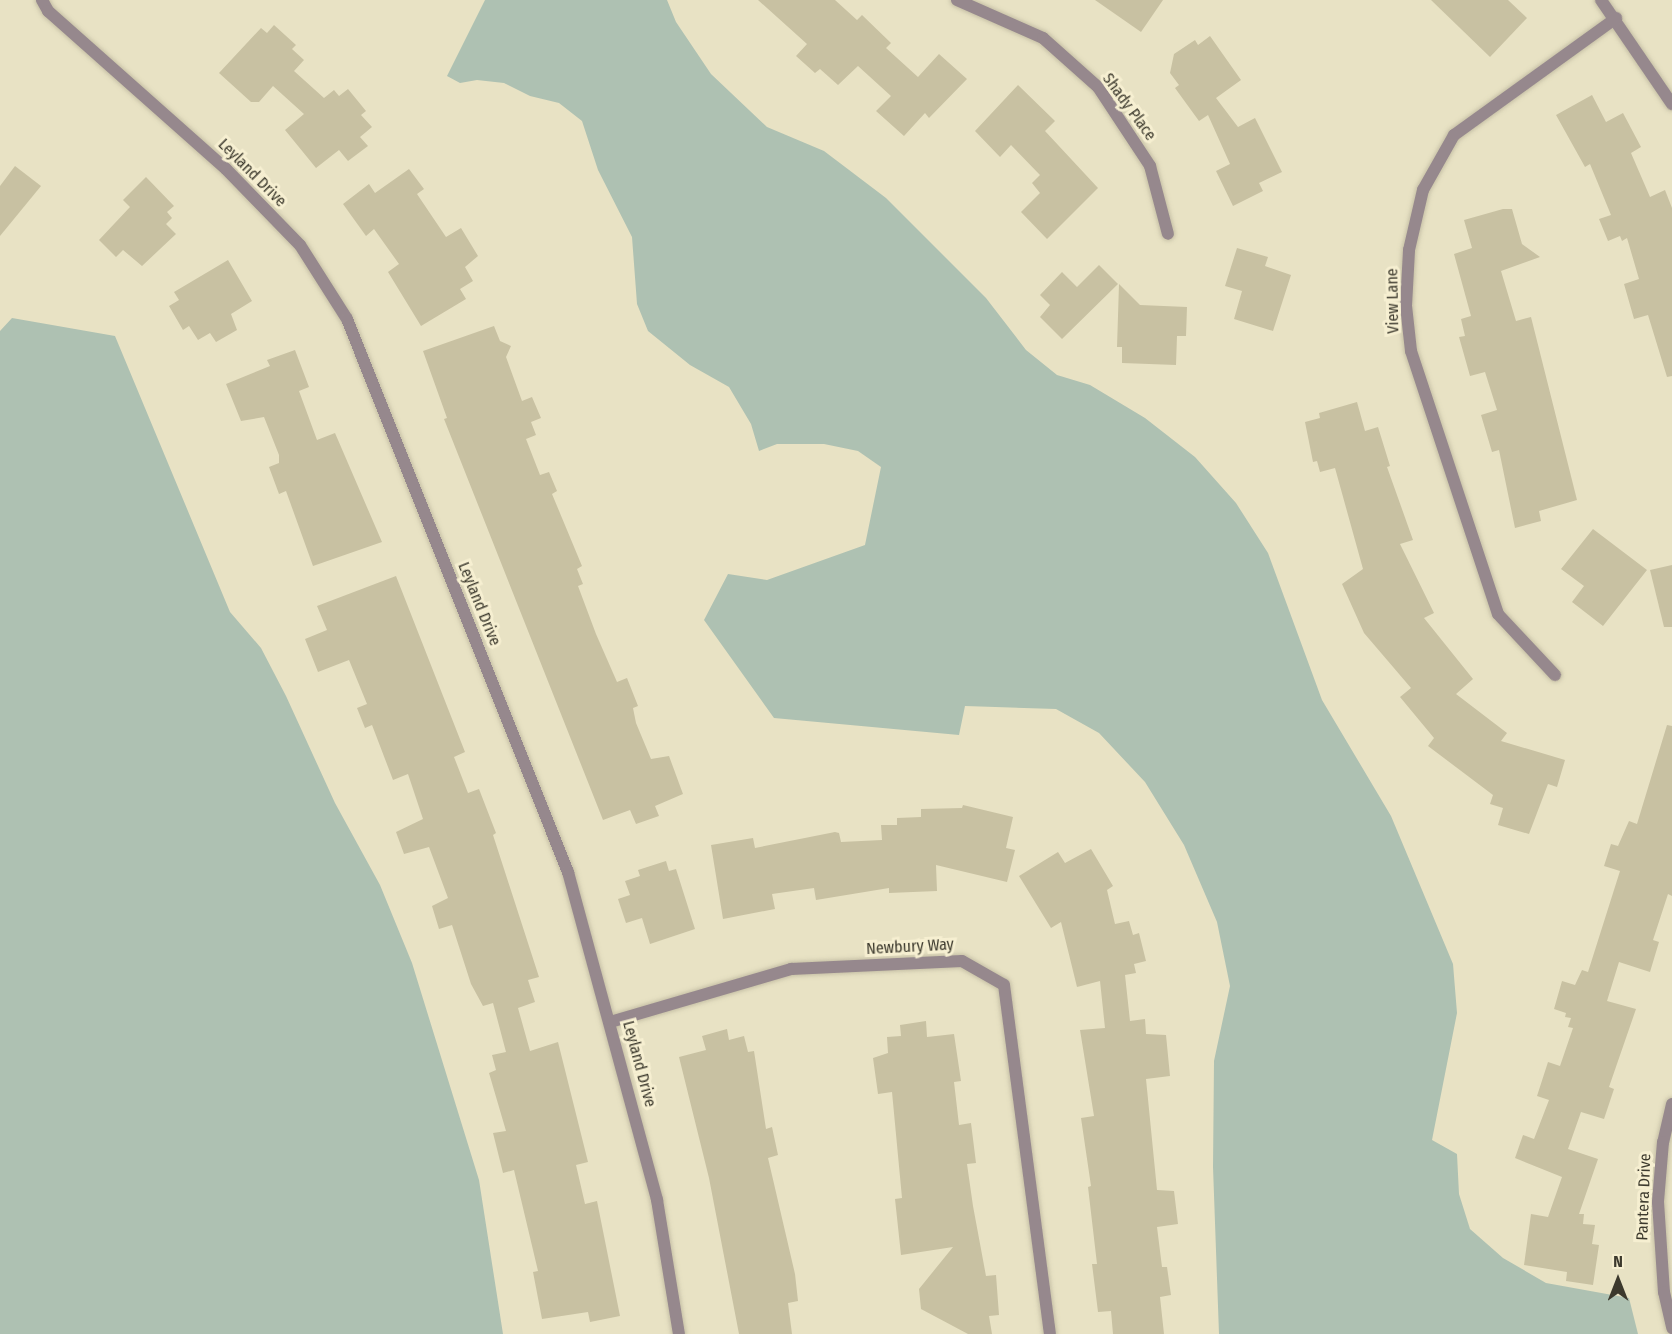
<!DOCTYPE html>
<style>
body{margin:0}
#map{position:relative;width:1672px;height:1334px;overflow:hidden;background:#e8e2c4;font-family:"Fira Sans Condensed",sans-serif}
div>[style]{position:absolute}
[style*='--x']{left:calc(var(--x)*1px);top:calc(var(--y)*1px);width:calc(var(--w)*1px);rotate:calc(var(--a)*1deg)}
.green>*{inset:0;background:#aec1b2}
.building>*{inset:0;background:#c8c1a2}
.roads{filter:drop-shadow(0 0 2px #c6c0a6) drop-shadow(0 0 2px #c6c0a6)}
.minor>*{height:12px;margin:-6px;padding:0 6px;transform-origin:6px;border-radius:6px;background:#96888d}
span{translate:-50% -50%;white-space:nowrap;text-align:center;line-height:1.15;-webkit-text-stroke:6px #f6efd1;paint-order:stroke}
.street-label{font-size:16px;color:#3c392d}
.north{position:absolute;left:1588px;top:1250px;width:60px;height:60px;-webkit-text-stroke:4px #f6efd1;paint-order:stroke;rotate:0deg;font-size:16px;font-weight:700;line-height:24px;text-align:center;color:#3c392d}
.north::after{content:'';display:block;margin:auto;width:21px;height:27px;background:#3c392d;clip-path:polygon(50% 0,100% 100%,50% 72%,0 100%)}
</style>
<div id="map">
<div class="green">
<div style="clip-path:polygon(485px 0,667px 0,676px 22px,711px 74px,767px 127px,824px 151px,886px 198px,986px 298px,1026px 350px,1057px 375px,1090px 385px,1145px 418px,1195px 457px,1236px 503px,1268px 553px,1322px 700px,1391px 816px,1453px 964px,1457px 1013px,1432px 1140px,1457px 1154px,1459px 1194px,1470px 1229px,1503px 1258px,1546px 1283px,1629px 1298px,1638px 1334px,1219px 1334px,1213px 1167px,1214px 1061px,1230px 986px,1217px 922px,1184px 845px,1145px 782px,1099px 733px,1056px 709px,965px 706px,959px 735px,774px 718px,704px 620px,728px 574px,767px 580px,865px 545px,881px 467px,858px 451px,824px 444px,777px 444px,759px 451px,751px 424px,729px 387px,690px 365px,648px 331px,637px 304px,632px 237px,598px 170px,582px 121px,559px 103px,530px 96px,504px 83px,477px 80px,460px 83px,447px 76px)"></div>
<div style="clip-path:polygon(12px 318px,115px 336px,230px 612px,261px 648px,286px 696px,335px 803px,380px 885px,412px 963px,479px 1180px,503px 1334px,0 1334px,0 331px)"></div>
</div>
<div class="building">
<div style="clip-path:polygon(758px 0,835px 0,857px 20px,862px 15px,891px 43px,886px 48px,918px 77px,939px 54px,967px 79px,929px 118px,925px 113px,904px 136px,876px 111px,891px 96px,858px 66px,838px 85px,820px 69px,815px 73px,796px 56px,807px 44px)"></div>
<div style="clip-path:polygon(1095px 0,1163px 0,1141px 32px)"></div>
<div style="clip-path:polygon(1431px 0,1508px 0,1527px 18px,1490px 57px)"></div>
<div style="clip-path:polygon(274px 25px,296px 45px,292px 49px,304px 60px,294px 71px,324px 98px,334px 90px,339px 96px,348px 89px,366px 111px,361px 115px,372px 127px,360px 137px,368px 146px,348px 161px,339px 150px,316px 168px,285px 130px,304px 114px,273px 86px,259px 102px,251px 102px,219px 73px,261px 28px,267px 33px)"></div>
<div style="clip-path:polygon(1210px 36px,1241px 80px,1216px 98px,1238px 127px,1255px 118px,1282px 172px,1259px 183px,1263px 191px,1233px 206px,1216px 171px,1230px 164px,1208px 115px,1199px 121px,1175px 88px,1179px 85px,1170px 73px,1174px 54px,1195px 40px,1198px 45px)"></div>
<div style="clip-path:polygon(1018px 85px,1055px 121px,1045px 131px,1098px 188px,1047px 239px,1021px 212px,1040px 193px,1032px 183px,1040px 175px,1011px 145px,1000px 157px,975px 131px)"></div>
<div style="clip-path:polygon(1592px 95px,1606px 122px,1623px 113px,1641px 147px,1631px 153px,1650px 197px,1665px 190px,1672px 208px,1672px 376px,1667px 377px,1648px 315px,1634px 319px,1624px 284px,1639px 279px,1627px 238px,1622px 241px,1620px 236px,1608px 241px,1599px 219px,1611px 215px,1590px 164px,1585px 167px,1556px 115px)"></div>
<div style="clip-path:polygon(15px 166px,41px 186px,0 236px,0 186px)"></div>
<div style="clip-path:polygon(409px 169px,424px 189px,417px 194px,446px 237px,461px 228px,478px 256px,465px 267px,473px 281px,460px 289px,466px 299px,421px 326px,388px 272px,399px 264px,374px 229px,366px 236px,343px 204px,369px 184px,375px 193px)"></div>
<div style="clip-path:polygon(146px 177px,174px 206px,167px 212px,172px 218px,166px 224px,176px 234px,142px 266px,123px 250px,116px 257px,99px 240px,130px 207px,123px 200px)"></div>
<div style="clip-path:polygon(1503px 209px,1512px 209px,1522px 244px,1540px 257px,1501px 271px,1516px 321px,1531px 317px,1577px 500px,1539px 511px,1541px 521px,1515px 528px,1499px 450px,1492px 452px,1481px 415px,1497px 410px,1485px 372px,1470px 376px,1459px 337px,1465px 336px,1461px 319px,1471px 316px,1454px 254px,1472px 248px,1464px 220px)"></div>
<div style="clip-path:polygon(1237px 248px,1268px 257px,1265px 266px,1291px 275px,1273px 331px,1234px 319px,1242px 291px,1225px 286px)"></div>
<div style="clip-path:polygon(228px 260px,252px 301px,231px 314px,237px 330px,216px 342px,210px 333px,198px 340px,189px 326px,183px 330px,169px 306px,179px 300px,174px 292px)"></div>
<div style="clip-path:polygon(1099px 265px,1118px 284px,1062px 339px,1040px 317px,1050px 305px,1040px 295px,1062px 272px,1077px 287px)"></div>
<div style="clip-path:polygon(1119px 284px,1140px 305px,1187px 307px,1186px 336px,1177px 336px,1176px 365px,1122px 363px,1122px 347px,1117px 347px)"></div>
<div style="clip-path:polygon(494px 326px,500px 341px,511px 346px,506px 357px,522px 401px,532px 397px,541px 418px,531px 422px,536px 435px,526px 439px,540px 475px,549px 472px,557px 491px,552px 494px,582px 566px,577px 569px,583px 584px,578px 586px,596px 634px,617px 682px,627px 678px,638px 706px,633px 708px,636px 723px,651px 759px,669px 756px,683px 794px,655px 806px,659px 816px,636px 824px,630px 810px,603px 820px,444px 419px,447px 418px,423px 351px)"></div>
<div style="clip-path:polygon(295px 350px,309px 387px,299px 391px,317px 440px,335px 433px,382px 542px,313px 566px,286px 491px,279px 494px,269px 467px,279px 463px,279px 455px,264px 417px,241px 421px,226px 384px,270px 366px,267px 360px)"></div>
<div style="clip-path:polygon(1357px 402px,1365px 431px,1378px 427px,1390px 466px,1387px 467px,1413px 540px,1400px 544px,1434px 613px,1424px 618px,1473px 679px,1456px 694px,1507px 733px,1501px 741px,1565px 760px,1557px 787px,1548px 784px,1529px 834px,1498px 825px,1503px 808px,1490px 804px,1493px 795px,1428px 746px,1434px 738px,1400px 697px,1411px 688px,1364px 633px,1342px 584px,1363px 569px,1335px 468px,1320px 472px,1317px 461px,1313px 462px,1305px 422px,1320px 418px,1319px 413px)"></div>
<div style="clip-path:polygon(1593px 529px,1647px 570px,1603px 626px,1572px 602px,1584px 586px,1561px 569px)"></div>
<div style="clip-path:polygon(1672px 565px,1672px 627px,1664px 627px,1650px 570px)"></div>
<div style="clip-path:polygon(396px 576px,465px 752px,454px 757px,468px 793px,479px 789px,496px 833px,493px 835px,539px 977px,528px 980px,535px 1002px,518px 1008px,530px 1051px,558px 1042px,588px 1162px,576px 1165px,585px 1204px,597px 1201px,620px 1316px,590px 1322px,588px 1312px,542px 1319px,533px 1272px,538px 1271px,514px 1170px,503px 1173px,493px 1133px,506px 1131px,489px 1073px,496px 1070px,492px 1055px,506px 1052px,493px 1003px,483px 1006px,471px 984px,452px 925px,439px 929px,432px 906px,448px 898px,429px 847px,404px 854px,396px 832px,423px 819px,408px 774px,393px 780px,372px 725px,365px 728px,357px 708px,367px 704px,349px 660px,318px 672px,305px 639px,327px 630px,317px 606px)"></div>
<div style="clip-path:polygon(1667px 725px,1672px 726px,1672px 896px,1668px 894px,1653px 940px,1659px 942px,1650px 972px,1619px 962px,1607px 1001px,1636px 1009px,1609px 1087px,1614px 1089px,1604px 1119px,1581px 1112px,1568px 1149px,1598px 1159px,1579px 1214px,1584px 1214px,1583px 1224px,1595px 1225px,1592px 1244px,1599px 1245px,1593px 1285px,1566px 1281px,1567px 1272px,1524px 1265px,1531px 1214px,1548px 1217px,1562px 1177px,1515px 1158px,1523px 1135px,1534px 1139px,1549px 1100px,1537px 1096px,1548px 1062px,1560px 1066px,1573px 1028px,1568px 1027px,1571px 1018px,1565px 1017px,1566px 1013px,1554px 1009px,1562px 981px,1575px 985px,1582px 970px,1588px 972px,1620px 871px,1604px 866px,1611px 844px,1618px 846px,1629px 821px,1637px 824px)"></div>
<div style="clip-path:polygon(963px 805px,1013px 817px,1006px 848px,1015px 850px,1007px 882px,936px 865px,937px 891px,889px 893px,889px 888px,816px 900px,814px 888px,772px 894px,775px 909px,723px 919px,711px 845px,753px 838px,755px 848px,835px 832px,839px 833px,841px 842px,882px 840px,881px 825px,897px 825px,897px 818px,921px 817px,921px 809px,962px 808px)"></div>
<div style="clip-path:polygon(1091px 849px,1113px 886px,1107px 890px,1115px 924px,1129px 921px,1133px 935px,1139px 933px,1146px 961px,1134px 964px,1136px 973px,1125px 975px,1130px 1021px,1145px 1019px,1146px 1034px,1166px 1035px,1170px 1076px,1146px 1079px,1157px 1190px,1174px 1191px,1178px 1224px,1157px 1227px,1162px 1267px,1167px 1267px,1171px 1295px,1160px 1297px,1164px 1334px,1113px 1334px,1111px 1311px,1098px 1312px,1092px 1264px,1097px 1264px,1088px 1187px,1091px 1186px,1081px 1118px,1094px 1116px,1080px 1030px,1105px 1028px,1100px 981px,1077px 987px,1061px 922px,1051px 928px,1019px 876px,1058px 852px,1065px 863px)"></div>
<div style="clip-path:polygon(666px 861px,669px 871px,676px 869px,695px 929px,650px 944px,642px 918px,626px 923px,618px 899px,630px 895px,625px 881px,640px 876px,638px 870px)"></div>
<div style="clip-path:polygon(926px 1021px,927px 1037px,954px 1034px,961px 1081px,954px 1082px,959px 1125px,971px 1123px,976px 1163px,967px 1164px,973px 1206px,986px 1276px,996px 1275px,999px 1315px,989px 1316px,992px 1334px,968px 1334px,921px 1309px,919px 1289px,953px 1247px,901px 1255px,895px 1199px,902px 1198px,892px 1092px,878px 1094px,873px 1058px,888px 1053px,887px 1037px,901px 1036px,900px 1025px)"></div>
<div style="clip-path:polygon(727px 1029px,729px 1040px,744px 1036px,748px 1052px,754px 1051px,766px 1129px,772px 1127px,778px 1155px,768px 1158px,795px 1274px,798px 1301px,788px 1303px,792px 1334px,739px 1334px,709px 1178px,679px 1057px,706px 1050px,702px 1036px)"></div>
</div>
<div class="roads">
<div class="minor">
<div style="--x:42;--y:0;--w:13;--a:61"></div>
<div style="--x:48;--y:11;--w:238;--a:41.6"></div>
<div style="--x:226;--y:169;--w:106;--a:45.8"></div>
<div style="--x:300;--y:245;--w:88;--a:57.6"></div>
<div style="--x:347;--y:319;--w:596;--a:68.22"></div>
<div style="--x:568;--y:872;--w:340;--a:74.8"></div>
<div style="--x:657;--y:1200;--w:136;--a:80.7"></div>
<div style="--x:957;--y:0;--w:94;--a:23.8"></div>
<div style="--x:1043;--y:38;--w:74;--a:41.7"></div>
<div style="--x:1098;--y:87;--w:95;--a:56.6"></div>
<div style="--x:1150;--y:166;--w:70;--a:75.2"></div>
<div style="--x:1601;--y:0;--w:126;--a:55.7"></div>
<div style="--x:1555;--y:675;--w:83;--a:-133.1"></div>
<div style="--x:1498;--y:614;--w:277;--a:-108.3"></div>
<div style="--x:1411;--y:351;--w:45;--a:-96.3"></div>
<div style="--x:1406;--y:306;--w:56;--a:-86.9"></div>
<div style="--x:1409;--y:250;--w:62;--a:-76.9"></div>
<div style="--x:1423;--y:190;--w:63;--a:-60.6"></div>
<div style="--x:1454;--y:135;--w:200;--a:-35.8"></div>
<div style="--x:610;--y:1022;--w:189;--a:-16.3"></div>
<div style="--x:791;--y:969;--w:171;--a:-2.7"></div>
<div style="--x:962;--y:961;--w:48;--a:29.7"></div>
<div style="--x:1004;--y:985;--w:352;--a:82.5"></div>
<div style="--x:1672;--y:1104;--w:39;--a:103"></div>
<div style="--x:1663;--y:1142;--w:60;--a:94.8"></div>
<div style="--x:1658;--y:1202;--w:90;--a:86.2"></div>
<div style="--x:1664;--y:1292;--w:37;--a:77"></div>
</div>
</div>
<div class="street-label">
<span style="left:1129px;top:107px;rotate:54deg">Shady Place</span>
<span style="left:252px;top:173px;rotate:45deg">Leyland Drive</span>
<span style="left:1393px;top:301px;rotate:-91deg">View Lane</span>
<span style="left:479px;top:604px;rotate:68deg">Leyland Drive</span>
<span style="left:910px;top:947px;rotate:-3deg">Newbury Way</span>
<span style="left:639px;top:1064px;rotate:75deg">Leyland Drive</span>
<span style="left:1644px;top:1197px;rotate:-88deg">Pantera Drive</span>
</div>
<div class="north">N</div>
</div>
